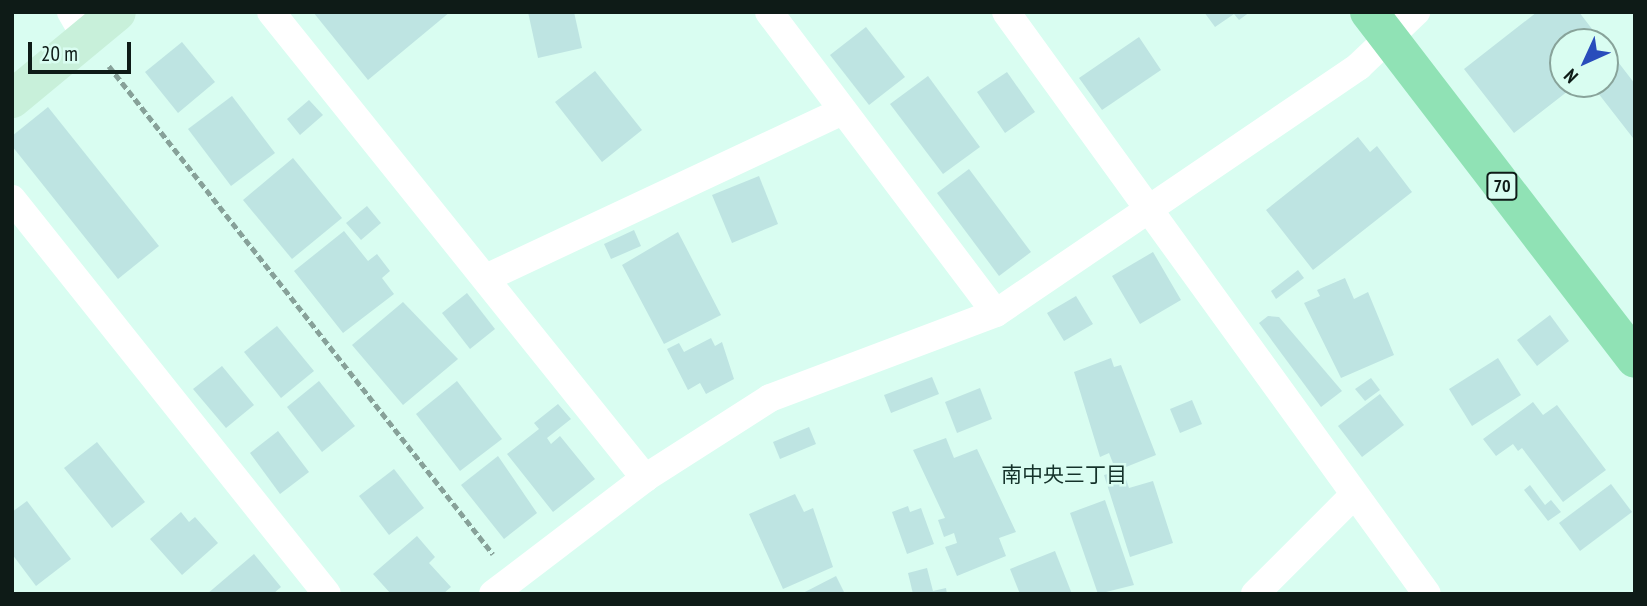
<!DOCTYPE html>
<meta charset="utf-8">
<style>
body{margin:0}
#map{position:relative;width:1647px;height:606px;overflow:hidden;background:#d9fdf1;font-family:"PT Sans Narrow","Noto Sans JP",sans-serif}
div>[style]{position:absolute}
[style*='--x']{left:calc(var(--x)*1px);top:calc(var(--y)*1px);width:calc(var(--w)*1px);rotate:calc(var(--a)*1deg)}
.building>*{inset:0;background:#bee4e2}
.path>*{height:4.5px;margin-top:-2.25px;transform-origin:0;background:repeating-linear-gradient(90deg,#87a199 0 7px,transparent 0 10.5px)}
.street>*{height:28px;margin:-14px;padding:0 14px;transform-origin:14px;border-radius:14px;background:#fff}
.secondary>*{height:38px;margin:-19px;padding:0 19px;transform-origin:19px;border-radius:19px;background:#c8f0da}
.primary>*{height:38px;margin:-19px;padding:0 19px;transform-origin:19px;border-radius:19px;background:#90e2b5}
span{translate:-50% -50%;white-space:nowrap;text-align:center;line-height:1.15;-webkit-text-stroke:5px #d9fdf1;paint-order:stroke}
.shield-label span{padding:2px 5px;background:#d9fdf1;border:2px solid;border-radius:5px;-webkit-text-stroke-width:0}
.shield-label{font-size:18px;color:#0e1b17;font-weight:700}
.neighbourhood-label{font-size:21px;color:#14322a}
.frame{position:absolute;inset:0;border:14px solid #0e1b17;pointer-events:none}
.north{position:absolute;left:1549px;top:28px;width:70px;height:70px;box-sizing:border-box;background:#d9fdf1;border:2px solid #88a39a;border-radius:50%;rotate:225deg;font-size:19px;font-weight:700;line-height:28px;text-align:center;color:#0e1b17}
.north::after{content:'';display:block;margin:auto;width:24px;height:32px;background:#294cbb;clip-path:polygon(50% 0,100% 100%,50% 72%,0 100%)}
.scale{position:absolute;left:28px;top:42px;width:103px;height:32px;box-sizing:border-box;border:4px solid #0e1b17;border-top:0;padding-left:9px;font-size:21px;line-height:24px;white-space:nowrap;color:#0e1b17;-webkit-text-stroke:5px #d9fdf1;paint-order:stroke}
</style>
<div id="map">
<div class="building">
<div style="clip-path:polygon(313px 12px,450px 12px,368px 80px)"></div>
<div style="clip-path:polygon(528px 12px,574px 12px,582px 48px,538px 58px)"></div>
<div style="clip-path:polygon(1204px 12px,1250px 12px,1239px 20px,1234px 14px,1215px 27px)"></div>
<div style="clip-path:polygon(1537px 12px,1579px 12px,1602px 42px,1563px 42px,1563px 84px,1577px 84px,1514px 133px,1464px 69px)"></div>
<div style="clip-path:polygon(866px 27px,905px 77px,869px 105px,830px 55px)"></div>
<div style="clip-path:polygon(1139px 37px,1161px 70px,1102px 110px,1079px 78px)"></div>
<div style="clip-path:polygon(182px 42px,215px 82px,178px 113px,145px 72px)"></div>
<div style="clip-path:polygon(1605px 45px,1635px 84px,1633px 138px,1591px 84px,1605px 84px)"></div>
<div style="clip-path:polygon(595px 71px,642px 130px,602px 162px,555px 102px)"></div>
<div style="clip-path:polygon(1007px 72px,1035px 112px,1005px 133px,977px 92px)"></div>
<div style="clip-path:polygon(928px 76px,980px 147px,943px 174px,890px 104px)"></div>
<div style="clip-path:polygon(232px 96px,275px 153px,231px 186px,188px 129px)"></div>
<div style="clip-path:polygon(309px 100px,323px 115px,300px 135px,287px 119px)"></div>
<div style="clip-path:polygon(48px 107px,159px 246px,118px 279px,12px 146px,12px 136px)"></div>
<div style="clip-path:polygon(1358px 137px,1370px 152px,1377px 146px,1412px 192px,1313px 270px,1266px 210px)"></div>
<div style="clip-path:polygon(293px 158px,342px 218px,292px 259px,243px 200px)"></div>
<div style="clip-path:polygon(969px 169px,1031px 252px,999px 276px,937px 193px)"></div>
<div style="clip-path:polygon(759px 176px,778px 224px,732px 243px,712px 195px)"></div>
<div style="clip-path:polygon(367px 206px,381px 223px,361px 240px,346px 223px)"></div>
<div style="clip-path:polygon(634px 230px,641px 246px,611px 259px,604px 244px)"></div>
<div style="clip-path:polygon(344px 231px,368px 261px,377px 254px,390px 271px,382px 278px,394px 294px,343px 333px,294px 271px)"></div>
<div style="clip-path:polygon(678px 232px,721px 315px,664px 344px,622px 265px)"></div>
<div style="clip-path:polygon(1153px 252px,1181px 300px,1140px 324px,1112px 276px)"></div>
<div style="clip-path:polygon(1298px 270px,1304px 278px,1276px 299px,1271px 291px)"></div>
<div style="clip-path:polygon(1345px 278px,1354px 299px,1368px 292px,1394px 355px,1341px 378px,1304px 303px,1320px 296px,1317px 290px)"></div>
<div style="clip-path:polygon(467px 293px,495px 329px,470px 349px,442px 313px)"></div>
<div style="clip-path:polygon(1076px 296px,1093px 324px,1064px 341px,1047px 313px)"></div>
<div style="clip-path:polygon(403px 302px,458px 359px,403px 405px,352px 345px)"></div>
<div style="clip-path:polygon(1550px 315px,1569px 341px,1537px 366px,1517px 340px)"></div>
<div style="clip-path:polygon(1268px 316px,1279px 317px,1342px 391px,1321px 407px,1259px 323px)"></div>
<div style="clip-path:polygon(277px 326px,314px 371px,281px 398px,244px 352px)"></div>
<div style="clip-path:polygon(711px 338px,715px 346px,722px 342px,734px 379px,706px 394px,700px 383px,688px 390px,667px 349px,679px 343px,684px 352px)"></div>
<div style="clip-path:polygon(1111px 358px,1114px 367px,1121px 365px,1156px 455px,1116px 471px,1109px 453px,1100px 457px,1074px 372px)"></div>
<div style="clip-path:polygon(1498px 358px,1521px 395px,1472px 426px,1449px 389px)"></div>
<div style="clip-path:polygon(222px 366px,254px 405px,226px 428px,193px 389px)"></div>
<div style="clip-path:polygon(932px 377px,939px 394px,891px 413px,884px 395px)"></div>
<div style="clip-path:polygon(1371px 378px,1380px 390px,1365px 401px,1355px 389px)"></div>
<div style="clip-path:polygon(319px 381px,355px 426px,322px 452px,287px 407px)"></div>
<div style="clip-path:polygon(457px 381px,502px 439px,460px 471px,416px 414px)"></div>
<div style="clip-path:polygon(980px 388px,992px 419px,957px 433px,945px 402px)"></div>
<div style="clip-path:polygon(1380px 394px,1404px 425px,1362px 457px,1338px 426px)"></div>
<div style="clip-path:polygon(1192px 400px,1202px 424px,1180px 433px,1170px 409px)"></div>
<div style="clip-path:polygon(1533px 402px,1543px 415px,1557px 405px,1606px 470px,1563px 502px,1522px 448px,1518px 451px,1513px 444px,1496px 456px,1483px 439px)"></div>
<div style="clip-path:polygon(558px 404px,571px 419px,547px 438px,551px 444px,560px 436px,595px 479px,553px 512px,507px 454px,539px 429px,534px 423px)"></div>
<div style="clip-path:polygon(809px 427px,816px 444px,780px 459px,773px 442px)"></div>
<div style="clip-path:polygon(278px 431px,309px 472px,280px 494px,250px 453px)"></div>
<div style="clip-path:polygon(946px 438px,954px 458px,977px 449px,1016px 532px,999px 538px,1006px 556px,957px 576px,945px 547px,957px 543px,954px 533px,944px 537px,938px 520px,945px 518px,913px 450px)"></div>
<div style="clip-path:polygon(97px 442px,145px 502px,112px 528px,64px 468px)"></div>
<div style="clip-path:polygon(498px 456px,537px 513px,504px 539px,461px 485px)"></div>
<div style="clip-path:polygon(394px 469px,424px 508px,389px 535px,359px 496px)"></div>
<div style="clip-path:polygon(1123px 470px,1129px 488px,1153px 481px,1173px 543px,1130px 557px,1104px 475px)"></div>
<div style="clip-path:polygon(1611px 484px,1632px 512px,1580px 551px,1559px 523px)"></div>
<div style="clip-path:polygon(1530px 485px,1545px 505px,1551px 500px,1561px 512px,1548px 521px,1524px 490px)"></div>
<div style="clip-path:polygon(795px 494px,804px 512px,813px 508px,833px 567px,783px 589px,749px 514px)"></div>
<div style="clip-path:polygon(1105px 500px,1134px 585px,1098px 594px,1070px 513px)"></div>
<div style="clip-path:polygon(27px 501px,71px 559px,36px 586px,12px 554px,12px 512px)"></div>
<div style="clip-path:polygon(908px 506px,910px 512px,921px 508px,934px 544px,907px 554px,892px 512px)"></div>
<div style="clip-path:polygon(181px 512px,189px 522px,195px 517px,218px 543px,182px 575px,150px 539px)"></div>
<div style="clip-path:polygon(417px 536px,435px 557px,429px 563px,451px 587px,443px 594px,391px 594px,373px 574px)"></div>
<div style="clip-path:polygon(1055px 551px,1072px 594px,1020px 594px,1010px 569px)"></div>
<div style="clip-path:polygon(254px 554px,281px 587px,273px 594px,207px 594px)"></div>
<div style="clip-path:polygon(927px 568px,933px 591px,946px 588px,947px 594px,913px 594px,908px 573px)"></div>
<div style="clip-path:polygon(836px 576px,845px 594px,801px 594px)"></div>
</div>
<div class="path">
<div style="--x:109;--y:66;--w:621;--a:51.8"></div>
</div>
<div class="street">
<div style="--x:71;--y:12;--w:30;--a:60"></div>
<div style="--x:271;--y:12;--w:598;--a:51.25"></div>
<div style="--x:769;--y:12;--w:377;--a:53"></div>
<div style="--x:1006;--y:12;--w:718;--a:54.12"></div>
<div style="--x:12;--y:199;--w:505;--a:51.43"></div>
<div style="--x:486;--y:278;--w:394;--a:-25.1"></div>
<div style="--x:493;--y:594;--w:191;--a:-37.3"></div>
<div style="--x:645;--y:478;--w:148;--a:-32.6"></div>
<div style="--x:770;--y:398;--w:241;--a:-20.6"></div>
<div style="--x:996;--y:313;--w:439;--a:-34.2"></div>
<div style="--x:1359;--y:66;--w:79;--a:-43.5"></div>
<div style="--x:1255;--y:594;--w:140;--a:-45"></div>
</div>
<div class="secondary">
<div style="--x:12;--y:99;--w:136;--a:-39.6"></div>
</div>
<div class="primary">
<div style="--x:1369;--y:12;--w:437;--a:52.5"></div>
</div>
<div class="shield-label">
<span style="left:1502px;top:186px">70</span>
</div>
<div class="neighbourhood-label">
<span style="left:1064px;top:475px">南中央三丁目</span>
</div>
<div class="frame"></div>
<div class="north">N</div>
<div class="scale">20 m</div>
</div>
